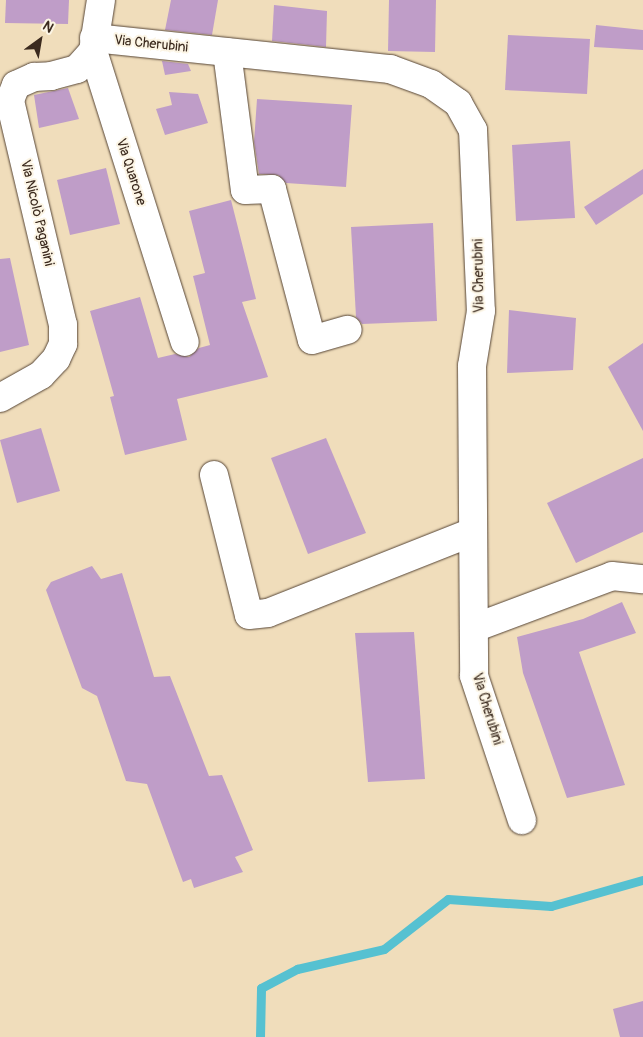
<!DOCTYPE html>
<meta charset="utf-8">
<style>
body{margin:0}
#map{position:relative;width:643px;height:1037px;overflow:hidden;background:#f0ddbb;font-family:Pangolin,sans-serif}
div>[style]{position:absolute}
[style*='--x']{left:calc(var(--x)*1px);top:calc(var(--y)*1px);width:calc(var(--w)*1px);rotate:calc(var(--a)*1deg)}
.stream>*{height:9px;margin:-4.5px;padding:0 4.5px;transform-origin:4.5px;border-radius:4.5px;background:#56c1d1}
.building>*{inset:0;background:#bf9dc8}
.roads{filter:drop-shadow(0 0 1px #564536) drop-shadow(0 0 1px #564536)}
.street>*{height:28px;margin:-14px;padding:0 14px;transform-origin:14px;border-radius:14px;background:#fff}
span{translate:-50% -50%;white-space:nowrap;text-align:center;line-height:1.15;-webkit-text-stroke:4px #fcf5e5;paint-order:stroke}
.street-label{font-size:14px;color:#3b2a1e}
.north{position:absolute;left:15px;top:15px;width:50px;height:50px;-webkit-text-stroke:4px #fcf5e5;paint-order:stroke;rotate:32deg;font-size:14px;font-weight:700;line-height:20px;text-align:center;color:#3b2a1e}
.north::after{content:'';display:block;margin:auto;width:18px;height:22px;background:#3b2a1e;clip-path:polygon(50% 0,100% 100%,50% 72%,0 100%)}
</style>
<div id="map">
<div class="stream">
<div style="--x:260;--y:1037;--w:49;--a:-88.8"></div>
<div style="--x:261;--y:988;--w:41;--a:-27.8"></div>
<div style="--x:297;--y:969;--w:89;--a:-12.9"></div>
<div style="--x:384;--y:949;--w:81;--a:-38"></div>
<div style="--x:448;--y:899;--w:103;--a:3.9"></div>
<div style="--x:551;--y:906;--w:95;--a:-15.9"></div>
</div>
<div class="building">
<div style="clip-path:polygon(6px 0,69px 0,68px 24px,5px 23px)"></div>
<div style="clip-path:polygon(171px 0,218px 0,212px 35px,165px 30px)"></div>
<div style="clip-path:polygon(389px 0,436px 0,435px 52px,388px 51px)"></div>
<div style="clip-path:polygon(274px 5px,327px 11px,326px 47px,272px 41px)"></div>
<div style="clip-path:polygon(596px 25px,643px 30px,643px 50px,594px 47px)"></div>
<div style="clip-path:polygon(508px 35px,590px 39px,587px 94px,505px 90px)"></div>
<div style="clip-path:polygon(162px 61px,188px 64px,191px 71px,165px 75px)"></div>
<div style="clip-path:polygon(68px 88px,79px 119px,39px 128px,34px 95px)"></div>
<div style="clip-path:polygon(169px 92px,198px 94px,208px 123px,165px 135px,156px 109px,172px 105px)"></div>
<div style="clip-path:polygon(257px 99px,352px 105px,346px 187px,286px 183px,278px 175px,259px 174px,254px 142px)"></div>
<div style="clip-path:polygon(570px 141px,575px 218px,516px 221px,512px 145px)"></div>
<div style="clip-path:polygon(106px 168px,120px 224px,70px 235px,57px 180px)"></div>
<div style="clip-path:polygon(643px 169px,643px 194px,596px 225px,584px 207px)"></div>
<div style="clip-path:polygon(231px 200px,256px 299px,242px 302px,268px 377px,177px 399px,187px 440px,125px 455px,110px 397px,114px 396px,90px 311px,140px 297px,158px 358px,175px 354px,189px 357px,199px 348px,210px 345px,193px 276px,205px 273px,189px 211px)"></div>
<div style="clip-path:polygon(433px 223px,437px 321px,362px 324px,356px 317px,351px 227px)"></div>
<div style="clip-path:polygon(10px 258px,29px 345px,0 352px,0 259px)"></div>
<div style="clip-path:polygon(509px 310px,576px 318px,573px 370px,507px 373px)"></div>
<div style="clip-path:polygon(643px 343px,643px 431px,608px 367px)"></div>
<div style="clip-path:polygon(41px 428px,60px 491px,17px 503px,0 440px)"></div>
<div style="clip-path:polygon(326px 438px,366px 533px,308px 554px,271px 458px)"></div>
<div style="clip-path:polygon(643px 458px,643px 532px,576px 563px,547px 503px)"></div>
<div style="clip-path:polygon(92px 566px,101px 579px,122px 573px,154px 677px,170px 676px,209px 776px,222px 775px,253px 850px,235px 857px,243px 872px,194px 888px,191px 879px,183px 882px,147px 784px,126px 781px,97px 696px,82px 688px,46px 590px,51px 582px)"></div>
<div style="clip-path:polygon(622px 602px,636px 633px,579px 652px,625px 785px,567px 798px,523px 673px,517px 637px,583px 619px)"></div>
<div style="clip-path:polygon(414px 632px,425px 779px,368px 782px,355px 633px)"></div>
<div style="clip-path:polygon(643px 1001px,643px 1037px,620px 1037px,613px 1009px)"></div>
</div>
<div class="roads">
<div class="street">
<div style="--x:101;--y:0;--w:52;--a:98.9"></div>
<div style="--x:93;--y:51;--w:305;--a:72.5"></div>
<div style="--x:94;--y:38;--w:298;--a:6"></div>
<div style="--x:390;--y:69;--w:44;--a:20.1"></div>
<div style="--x:431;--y:84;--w:33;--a:35"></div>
<div style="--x:458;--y:103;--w:31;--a:61"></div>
<div style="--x:473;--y:130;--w:181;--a:87.5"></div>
<div style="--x:481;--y:311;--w:56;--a:99.3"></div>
<div style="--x:472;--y:366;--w:310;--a:89.6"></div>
<div style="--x:474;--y:676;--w:152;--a:71.6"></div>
<div style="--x:227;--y:52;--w:139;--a:82.6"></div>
<div style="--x:245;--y:190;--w:27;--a:-2"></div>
<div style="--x:272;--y:189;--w:156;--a:75.2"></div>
<div style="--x:312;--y:340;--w:37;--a:-16"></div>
<div style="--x:0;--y:398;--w:47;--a:-29.3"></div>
<div style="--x:41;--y:375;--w:22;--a:-47"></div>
<div style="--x:56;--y:359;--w:17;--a:-65"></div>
<div style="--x:63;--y:344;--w:19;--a:-90"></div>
<div style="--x:63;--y:325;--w:231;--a:-103.3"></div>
<div style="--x:10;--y:100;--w:16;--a:-68"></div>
<div style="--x:16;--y:85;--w:20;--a:-24"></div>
<div style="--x:34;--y:77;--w:17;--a:-3"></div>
<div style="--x:51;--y:76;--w:27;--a:-15"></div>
<div style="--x:77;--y:69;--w:24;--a:-48"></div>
<div style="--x:214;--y:475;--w:144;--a:76"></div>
<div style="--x:249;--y:615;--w:19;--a:-6"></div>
<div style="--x:268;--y:613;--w:220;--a:-21.6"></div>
<div style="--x:474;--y:628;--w:147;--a:-20.6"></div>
<div style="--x:612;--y:576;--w:31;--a:6"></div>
</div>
</div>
<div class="street-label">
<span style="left:151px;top:44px;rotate:6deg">Via Cherubini</span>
<span style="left:131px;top:172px;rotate:72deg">Via Quarone</span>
<span style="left:37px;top:213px;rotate:77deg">Via Nicolò Paganini</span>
<span style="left:479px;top:276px;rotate:-91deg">Via Cherubini</span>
<span style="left:487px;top:709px;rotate:73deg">Via Cherubini</span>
</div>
<div class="north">N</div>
</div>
